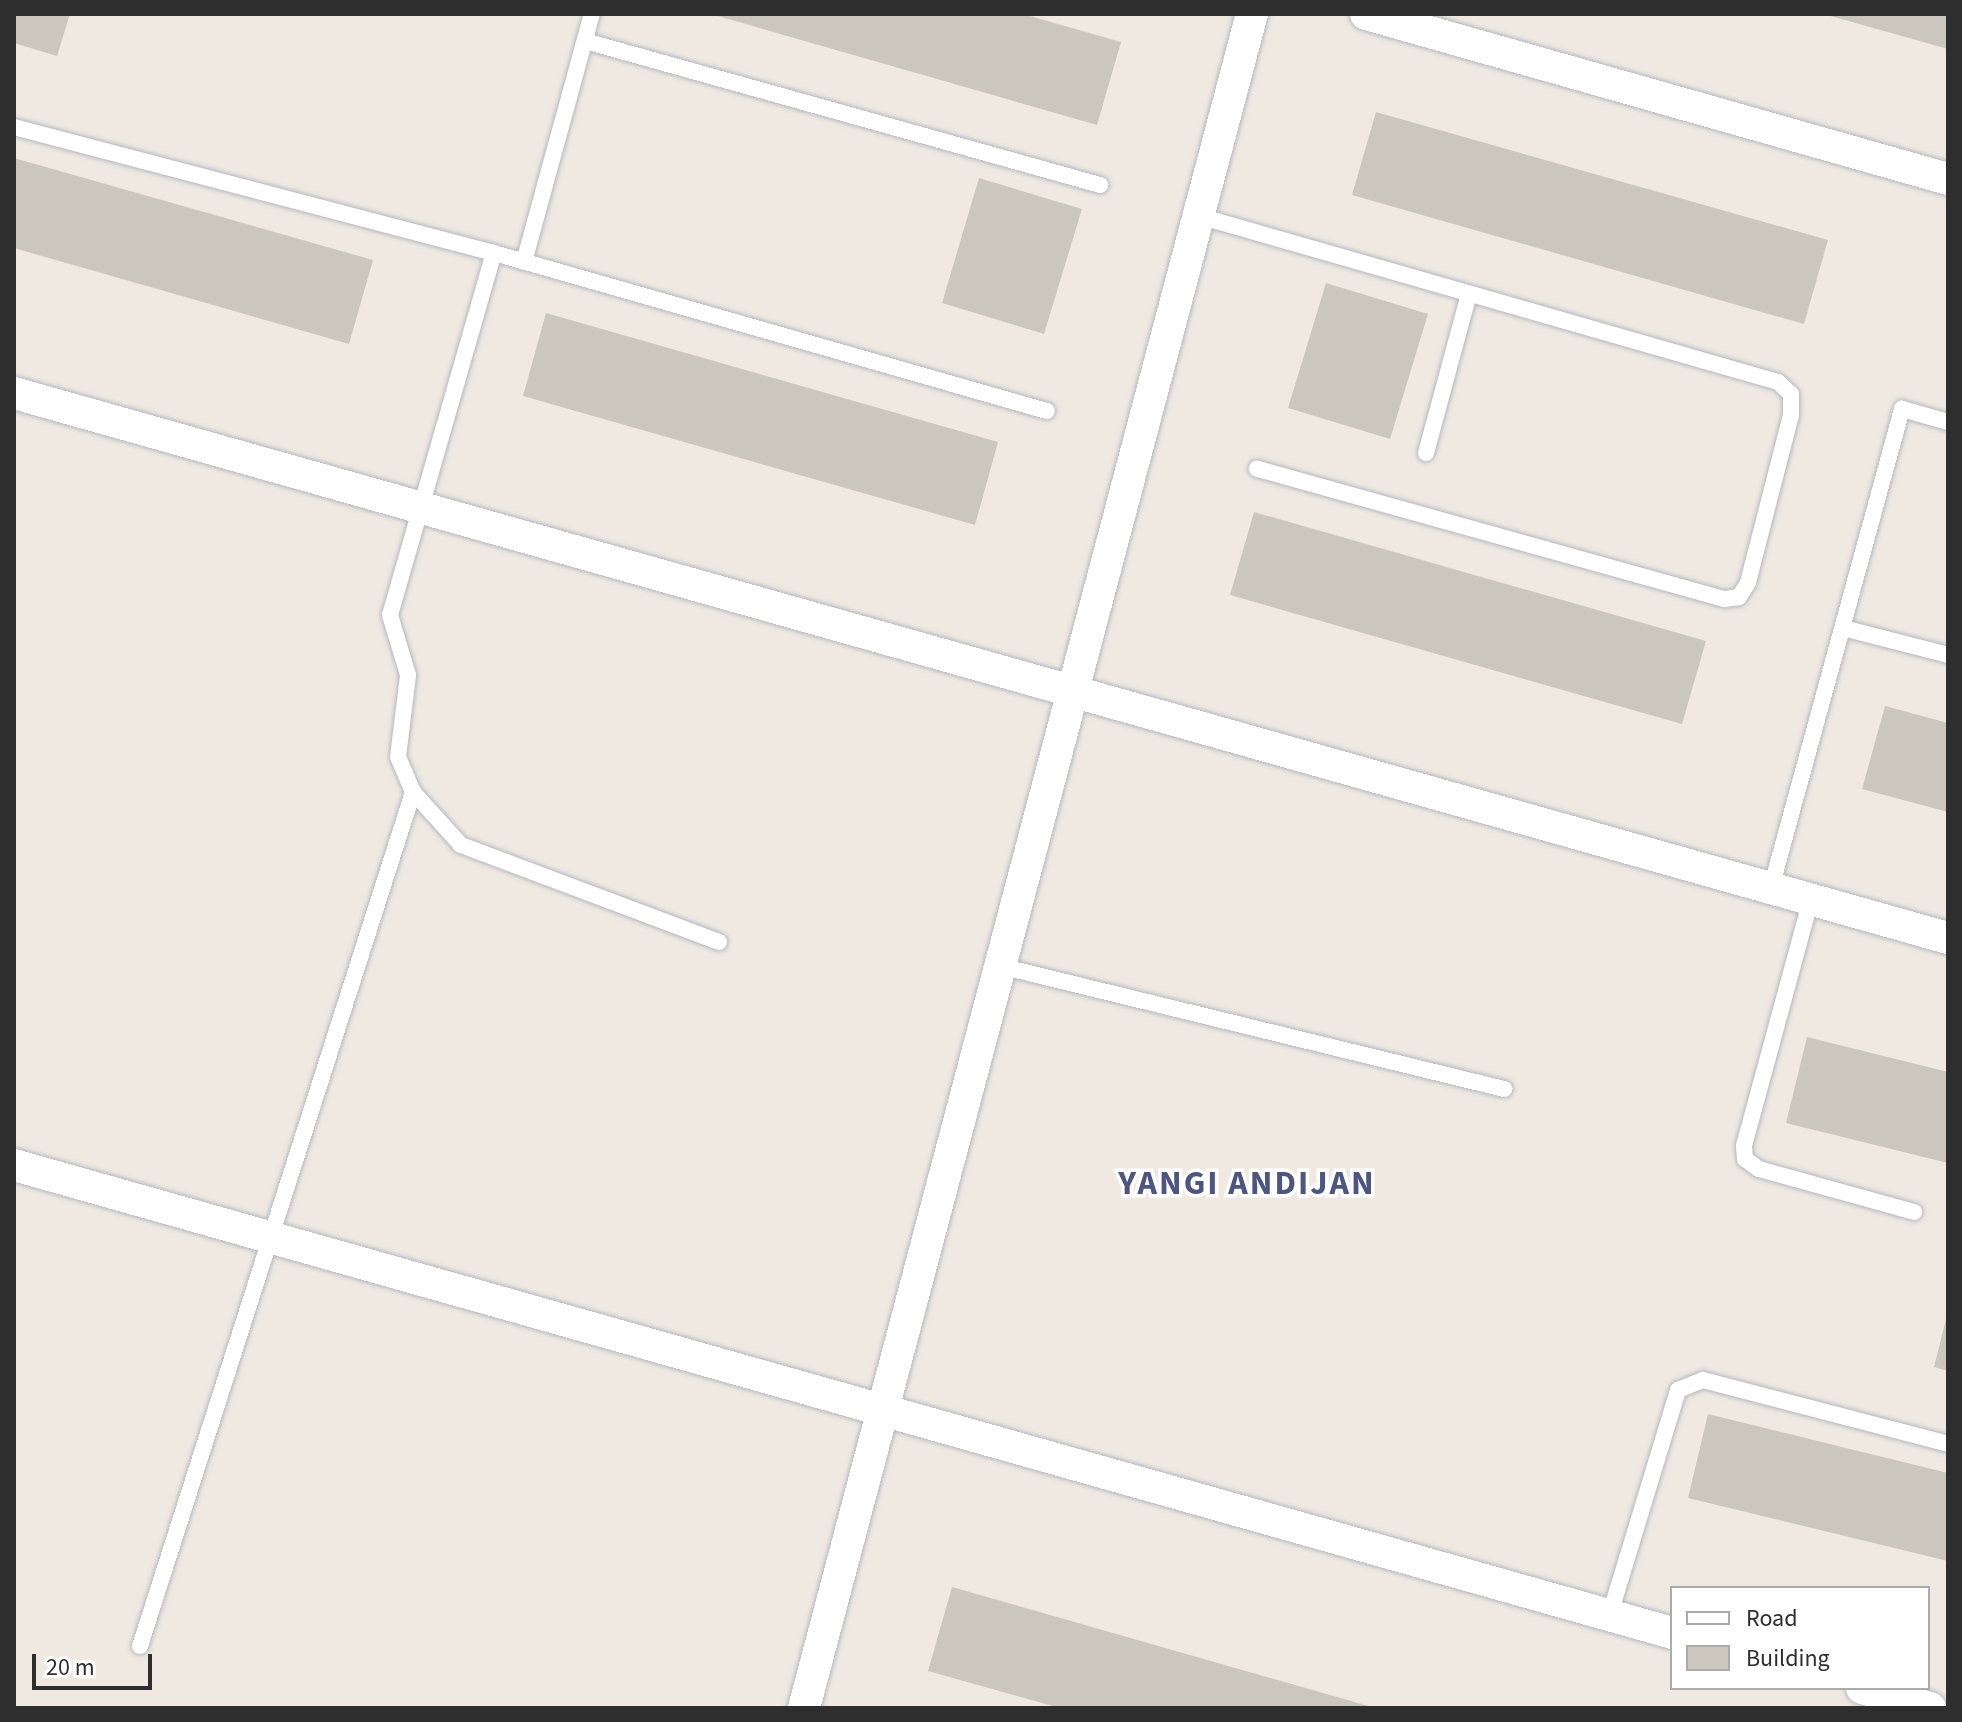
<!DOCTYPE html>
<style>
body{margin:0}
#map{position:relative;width:1962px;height:1722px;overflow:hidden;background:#efe9e1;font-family:"Source Sans 3",sans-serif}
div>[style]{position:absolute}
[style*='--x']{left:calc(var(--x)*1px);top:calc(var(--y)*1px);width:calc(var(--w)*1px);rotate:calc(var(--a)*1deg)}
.building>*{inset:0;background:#cbc7bf}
.roads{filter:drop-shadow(0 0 2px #b4b7c1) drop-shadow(0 0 2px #b4b7c1)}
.lane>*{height:16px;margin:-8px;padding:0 8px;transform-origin:8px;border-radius:8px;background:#fff}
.street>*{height:32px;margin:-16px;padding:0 16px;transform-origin:16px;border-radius:16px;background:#fff}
span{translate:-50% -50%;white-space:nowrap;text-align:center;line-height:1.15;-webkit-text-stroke:7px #fff;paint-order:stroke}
.district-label{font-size:34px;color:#4d5680;font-weight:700;letter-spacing:2px}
.frame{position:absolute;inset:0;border:16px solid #2e2e2e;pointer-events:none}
.legend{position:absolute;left:1670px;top:1586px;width:260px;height:104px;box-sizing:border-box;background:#fff;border:2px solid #ababab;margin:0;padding:10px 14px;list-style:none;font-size:24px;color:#2e2e2e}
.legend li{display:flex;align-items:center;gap:16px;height:40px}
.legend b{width:40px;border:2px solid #ababab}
.scale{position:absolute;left:32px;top:1654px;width:120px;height:36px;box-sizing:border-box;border:4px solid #2e2e2e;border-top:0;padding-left:10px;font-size:24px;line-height:28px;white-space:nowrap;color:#2e2e2e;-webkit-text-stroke:6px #fff;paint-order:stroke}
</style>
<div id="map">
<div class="building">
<div style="clip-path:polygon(14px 14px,70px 14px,57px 56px,14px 43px)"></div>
<div style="clip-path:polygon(711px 14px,1023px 14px,1121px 42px,1097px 125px)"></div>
<div style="clip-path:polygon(1827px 14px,1948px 14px,1948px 49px,1827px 15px)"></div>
<div style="clip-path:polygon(1376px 112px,1828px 240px,1804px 324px,1352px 195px)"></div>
<div style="clip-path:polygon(14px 158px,373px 260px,349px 344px,14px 248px)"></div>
<div style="clip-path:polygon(979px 178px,1082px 209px,1044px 334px,942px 303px)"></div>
<div style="clip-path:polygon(1326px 283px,1428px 314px,1390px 439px,1288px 408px)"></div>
<div style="clip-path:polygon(546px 313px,998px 442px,975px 525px,523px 396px)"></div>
<div style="clip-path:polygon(1254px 512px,1706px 641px,1682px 724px,1230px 595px)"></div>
<div style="clip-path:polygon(1885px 706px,1948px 723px,1948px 812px,1862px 789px)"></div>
<div style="clip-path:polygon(1807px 1037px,1948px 1072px,1948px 1163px,1786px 1123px)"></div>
<div style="clip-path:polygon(1947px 1315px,1948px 1315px,1948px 1371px,1934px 1367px)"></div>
<div style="clip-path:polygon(1708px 1414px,1948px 1473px,1948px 1561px,1688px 1498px)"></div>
<div style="clip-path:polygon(952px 1587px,1372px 1707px,1372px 1708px,1060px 1708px,928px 1671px)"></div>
</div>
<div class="roads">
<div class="lane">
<div style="--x:585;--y:41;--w:535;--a:15.62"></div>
<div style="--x:14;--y:127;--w:496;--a:14.7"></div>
<div style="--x:1199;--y:216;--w:602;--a:16"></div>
<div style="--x:1778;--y:382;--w:18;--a:43"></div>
<div style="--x:1791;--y:394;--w:21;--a:90"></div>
<div style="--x:1791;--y:415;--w:173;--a:104.4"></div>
<div style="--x:1748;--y:583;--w:17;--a:123"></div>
<div style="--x:1739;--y:597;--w:15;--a:172"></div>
<div style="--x:1724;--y:599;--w:485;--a:-164.4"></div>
<div style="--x:524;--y:262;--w:257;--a:-74.7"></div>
<div style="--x:1426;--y:453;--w:165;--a:-74.9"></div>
<div style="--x:1843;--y:628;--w:108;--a:14.4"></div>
<div style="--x:1771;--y:888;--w:497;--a:-74.7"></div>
<div style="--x:1902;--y:409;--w:48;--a:15.8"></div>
<div style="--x:1811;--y:899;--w:256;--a:105.2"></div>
<div style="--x:1744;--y:1146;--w:13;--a:86"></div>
<div style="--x:1745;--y:1159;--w:17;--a:36"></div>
<div style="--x:1759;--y:1169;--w:161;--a:15.5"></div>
<div style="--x:719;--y:942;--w:276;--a:-159.4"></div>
<div style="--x:461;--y:845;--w:72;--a:-132.2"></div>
<div style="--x:413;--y:792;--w:38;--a:-113"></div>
<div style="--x:398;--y:757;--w:83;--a:-83"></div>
<div style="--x:408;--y:675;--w:63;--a:-106.7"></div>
<div style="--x:390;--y:615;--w:377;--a:-74"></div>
<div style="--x:494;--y:253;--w:575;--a:15.95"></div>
<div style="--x:1000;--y:966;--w:519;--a:13.71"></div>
<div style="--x:1610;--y:1614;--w:234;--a:-73.1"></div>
<div style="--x:1678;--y:1390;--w:27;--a:-22"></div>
<div style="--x:1703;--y:1380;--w:253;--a:14.6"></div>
<div style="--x:140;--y:1646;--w:897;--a:-72.27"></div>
</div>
<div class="street">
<div style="--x:1366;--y:14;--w:605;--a:15.83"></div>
<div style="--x:14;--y:393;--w:2009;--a:15.74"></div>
<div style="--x:14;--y:1165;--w:1723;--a:15.76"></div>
<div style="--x:1862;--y:1688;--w:71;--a:16.4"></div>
<div style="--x:804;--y:1708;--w:1752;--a:-75.19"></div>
</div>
</div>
<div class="district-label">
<span style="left:1247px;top:1184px">YANGI ANDIJAN</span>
</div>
<div class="frame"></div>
<ul class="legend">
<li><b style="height:10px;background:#fff"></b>Road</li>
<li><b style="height:22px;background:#cbc7bf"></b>Building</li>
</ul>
<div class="scale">20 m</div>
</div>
